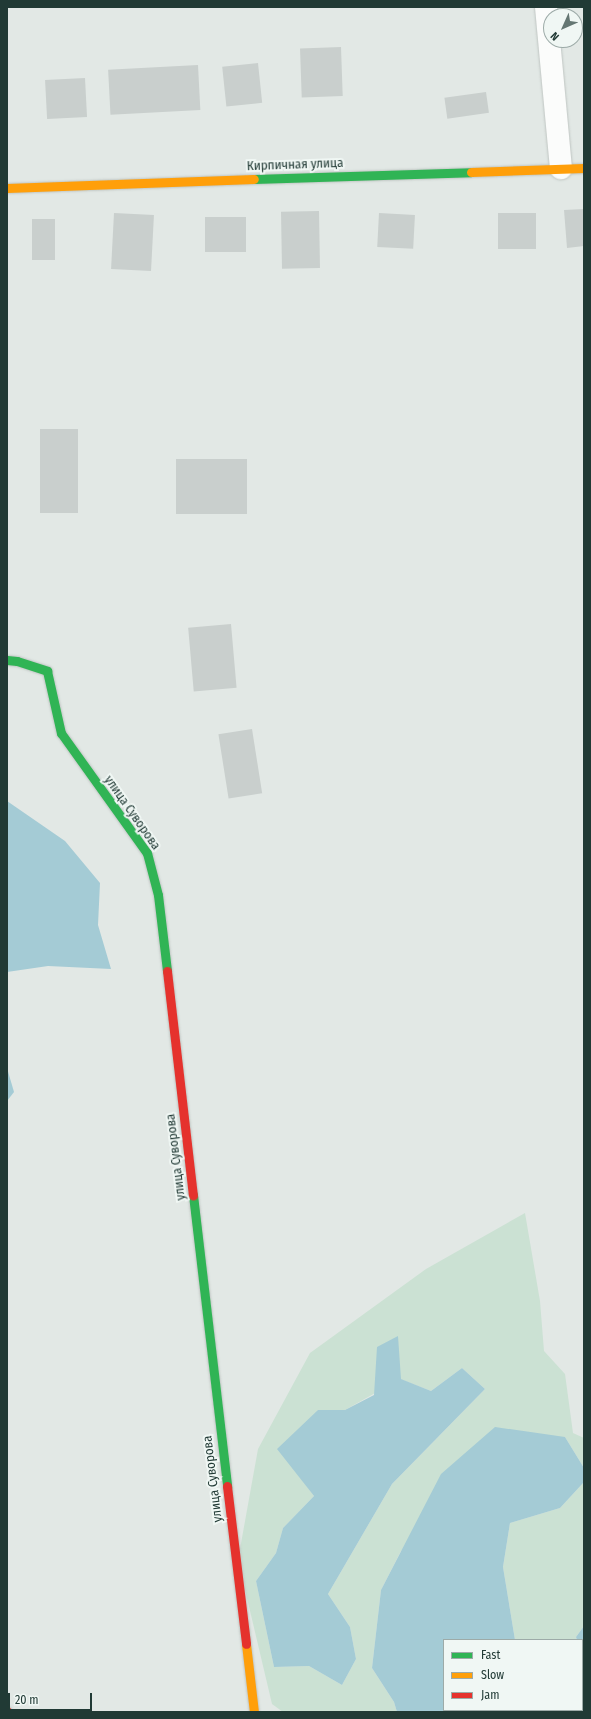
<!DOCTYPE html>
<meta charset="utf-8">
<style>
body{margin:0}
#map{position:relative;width:591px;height:1719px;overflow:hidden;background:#e2e8e5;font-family:"Fira Sans Condensed",sans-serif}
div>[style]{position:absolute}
.green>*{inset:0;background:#cbe1d3}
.water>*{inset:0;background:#a4cbd5}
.building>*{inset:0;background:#c9cfcd;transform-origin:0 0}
.roads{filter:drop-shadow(0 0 1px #bfc5c2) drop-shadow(0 0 1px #bfc5c2)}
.street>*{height:22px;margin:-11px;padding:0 11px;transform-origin:11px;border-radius:11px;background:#fbfcfb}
.fast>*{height:9px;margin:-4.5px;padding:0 4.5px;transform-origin:4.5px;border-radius:4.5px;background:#30b455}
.slow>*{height:9px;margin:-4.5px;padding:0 4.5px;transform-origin:4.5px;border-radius:4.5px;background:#ff9f0a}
.jam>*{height:9px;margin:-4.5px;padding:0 4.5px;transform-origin:4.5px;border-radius:4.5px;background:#e5322d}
span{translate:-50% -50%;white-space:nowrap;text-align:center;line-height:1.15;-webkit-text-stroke:4px #f0f7f4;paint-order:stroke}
.street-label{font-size:13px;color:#213a35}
.frame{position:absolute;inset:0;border:8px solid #213a35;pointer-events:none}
.legend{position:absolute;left:443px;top:1639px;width:140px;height:72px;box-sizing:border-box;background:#f0f7f4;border:1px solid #9daba8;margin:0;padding:5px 7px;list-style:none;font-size:12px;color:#213a35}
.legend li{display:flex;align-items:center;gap:8px;height:20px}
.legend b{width:20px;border:1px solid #9daba8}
.north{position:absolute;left:543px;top:8px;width:40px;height:40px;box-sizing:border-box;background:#f0f7f4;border:1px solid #9daba8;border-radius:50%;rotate:225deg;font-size:11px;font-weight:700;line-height:16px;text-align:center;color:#213a35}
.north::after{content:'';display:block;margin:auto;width:14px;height:18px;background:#657773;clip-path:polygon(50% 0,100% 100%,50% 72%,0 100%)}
.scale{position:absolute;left:8px;top:1693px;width:84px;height:18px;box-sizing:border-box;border:2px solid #213a35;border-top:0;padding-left:5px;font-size:12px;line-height:14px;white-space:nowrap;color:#213a35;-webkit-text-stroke:3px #f0f7f4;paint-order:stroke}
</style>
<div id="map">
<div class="green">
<i style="clip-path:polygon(evenodd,525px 1213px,540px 1301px,544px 1351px,565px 1374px,573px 1433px,584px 1438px,584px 1468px,565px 1437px,401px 1551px,381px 1590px,372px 1668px,394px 1702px,397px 1712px,283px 1712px,272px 1704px,238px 1560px,258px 1449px,310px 1353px,426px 1269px,525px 1213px,462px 1368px,485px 1389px,392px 1484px,328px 1594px,350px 1627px,356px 1659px,342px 1685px,309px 1666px,274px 1667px,256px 1581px,276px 1553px,283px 1528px,314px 1496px,299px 1476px,318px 1410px,345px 1410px,400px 1379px,431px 1391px,462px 1368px)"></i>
<i style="clip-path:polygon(584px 1482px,584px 1626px,576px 1637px,577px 1640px,515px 1640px,503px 1567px,510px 1523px,560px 1508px)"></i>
<i style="clip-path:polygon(582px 1658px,584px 1665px,584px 1712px,455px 1712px,457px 1710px,582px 1710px)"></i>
</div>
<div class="water">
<i style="clip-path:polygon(7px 801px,65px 841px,100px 883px,98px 925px,111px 969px,48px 966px,7px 972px)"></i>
<i style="clip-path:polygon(7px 1068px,14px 1092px,7px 1101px)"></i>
<i style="clip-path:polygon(398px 1336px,401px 1379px,431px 1391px,462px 1368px,485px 1389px,392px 1484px,328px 1594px,350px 1627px,356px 1659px,342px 1685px,309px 1666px,274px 1667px,256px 1581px,276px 1553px,283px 1528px,314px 1496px,277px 1449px,318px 1410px,345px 1410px,374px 1395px,377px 1347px)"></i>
<i style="clip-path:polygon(495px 1427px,565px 1437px,584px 1468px,584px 1482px,560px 1508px,510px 1523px,503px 1567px,515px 1640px,444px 1640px,444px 1710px,457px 1710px,455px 1712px,397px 1712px,394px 1702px,372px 1668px,381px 1590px,441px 1474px)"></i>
<i style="clip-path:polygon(584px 1626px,584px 1665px,582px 1658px,582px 1640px,577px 1640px,576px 1637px)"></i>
</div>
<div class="building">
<i style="left:341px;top:47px;width:49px;height:41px;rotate:88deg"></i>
<i style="left:258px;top:63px;width:40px;height:36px;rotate:84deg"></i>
<i style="left:198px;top:65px;width:45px;height:90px;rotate:87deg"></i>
<i style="left:85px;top:78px;width:39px;height:40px;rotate:87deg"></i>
<i style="left:486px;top:92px;width:21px;height:42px;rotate:82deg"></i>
<i style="clip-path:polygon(584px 209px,584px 246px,567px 248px,564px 210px)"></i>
<i style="left:319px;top:211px;width:57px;height:38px;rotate:89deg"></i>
<i style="left:114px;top:213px;width:40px;height:56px;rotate:3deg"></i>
<i style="left:379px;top:213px;width:36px;height:34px;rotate:3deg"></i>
<i style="left:498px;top:213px;width:38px;height:36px"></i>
<i style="left:205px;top:217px;width:41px;height:35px"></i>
<i style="left:32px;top:219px;width:23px;height:41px"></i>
<i style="left:40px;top:429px;width:38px;height:84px"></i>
<i style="left:176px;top:459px;width:71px;height:55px"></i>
<i style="left:231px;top:624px;width:64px;height:43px;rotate:85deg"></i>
<i style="left:252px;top:729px;width:65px;height:34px;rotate:81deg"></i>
</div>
<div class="roads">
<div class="street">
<i style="left:546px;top:7px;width:162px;rotate:84.7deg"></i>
</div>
<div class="fast">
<i style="left:254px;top:179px;width:217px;rotate:-1.8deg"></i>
<i style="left:7px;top:660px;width:10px;rotate:6deg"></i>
<i style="left:17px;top:661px;width:32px;rotate:18deg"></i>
<i style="left:47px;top:671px;width:64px;rotate:77.3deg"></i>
<i style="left:61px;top:733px;width:148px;rotate:54.4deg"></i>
<i style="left:147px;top:853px;width:43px;rotate:75.3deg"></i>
<i style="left:158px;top:895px;width:77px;rotate:83.2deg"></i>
<i style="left:193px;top:1195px;width:293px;rotate:83.3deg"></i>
</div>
<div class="slow">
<i style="left:471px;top:172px;width:113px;rotate:-2deg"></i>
<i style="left:7px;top:188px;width:247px;rotate:-2.1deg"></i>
<i style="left:246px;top:1644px;width:68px;rotate:83.3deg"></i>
</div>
<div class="jam">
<i style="left:167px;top:971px;width:226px;rotate:83.4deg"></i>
<i style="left:227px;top:1486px;width:159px;rotate:83.1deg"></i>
<i style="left:7px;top:1711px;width:1px;rotate:45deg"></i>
</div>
</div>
<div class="street-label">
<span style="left:295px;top:165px;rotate:-2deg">Кирпичная улица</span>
<span style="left:132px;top:813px;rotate:55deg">улица Суворова</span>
<span style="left:176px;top:1157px;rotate:-97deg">улица Суворова</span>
<span style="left:213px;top:1479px;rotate:-97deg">улица Суворова</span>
</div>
<div class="frame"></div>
<ul class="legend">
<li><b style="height:5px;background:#30b455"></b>Fast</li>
<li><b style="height:5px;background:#ff9f0a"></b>Slow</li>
<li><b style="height:5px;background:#e5322d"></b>Jam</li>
</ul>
<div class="north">N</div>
<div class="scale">20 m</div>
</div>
